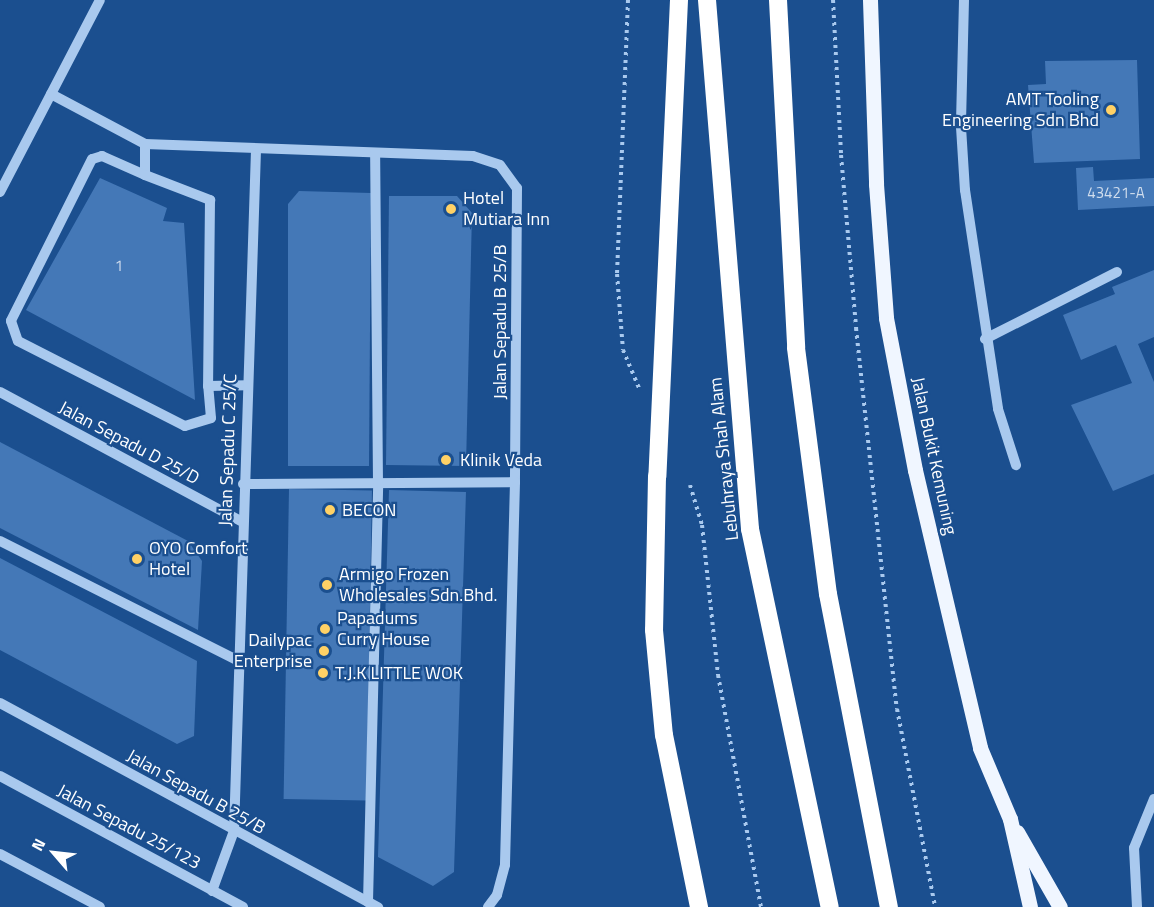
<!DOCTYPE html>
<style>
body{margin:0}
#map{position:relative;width:1154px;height:907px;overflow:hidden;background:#1b4f8f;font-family:"Titillium Web",sans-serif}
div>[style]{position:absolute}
.building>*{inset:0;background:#4478b7;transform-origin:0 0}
.path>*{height:4px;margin-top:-2px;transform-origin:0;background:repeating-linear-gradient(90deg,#a9c9ee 0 3px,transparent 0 7.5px)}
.minor>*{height:10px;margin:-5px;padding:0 5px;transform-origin:5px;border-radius:5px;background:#a9c9ee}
.major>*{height:15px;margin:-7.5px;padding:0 7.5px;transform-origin:7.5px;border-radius:7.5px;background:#f0f6ff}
.highway>*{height:18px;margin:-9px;padding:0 9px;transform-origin:9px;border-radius:9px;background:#fff}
.dots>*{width:16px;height:16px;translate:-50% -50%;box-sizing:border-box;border:3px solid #1b4f8f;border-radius:50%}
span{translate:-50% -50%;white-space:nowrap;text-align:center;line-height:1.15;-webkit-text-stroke:4.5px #1b4f8f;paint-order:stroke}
.number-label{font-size:15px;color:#d0dded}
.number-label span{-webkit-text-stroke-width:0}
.poi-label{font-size:18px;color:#fff}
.right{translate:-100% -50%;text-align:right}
.left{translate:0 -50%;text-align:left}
.street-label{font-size:18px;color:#fff}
.north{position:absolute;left:24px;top:823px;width:60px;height:60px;-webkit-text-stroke:4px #1b4f8f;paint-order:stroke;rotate:298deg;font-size:16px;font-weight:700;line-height:24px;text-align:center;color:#fff}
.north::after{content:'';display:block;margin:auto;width:21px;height:27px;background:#fff;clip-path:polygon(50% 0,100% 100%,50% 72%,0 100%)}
</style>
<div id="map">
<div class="building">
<i style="clip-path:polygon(1137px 60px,1140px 159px,1034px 163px,1028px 85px,1046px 84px,1045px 61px)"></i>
<i style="clip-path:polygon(1093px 167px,1094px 181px,1154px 178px,1154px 206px,1078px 210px,1076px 168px)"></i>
<i style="clip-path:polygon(100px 178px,167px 208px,163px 221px,184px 223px,195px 400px,26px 310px)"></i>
<i style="clip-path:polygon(299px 191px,371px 193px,369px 466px,288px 466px,288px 204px)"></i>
<i style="clip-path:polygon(389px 196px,457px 196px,472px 213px,466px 466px,386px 465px)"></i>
<i style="clip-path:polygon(1154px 270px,1154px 337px,1138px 344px,1154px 382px,1154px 474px,1113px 491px,1071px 405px,1132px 383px,1116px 345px,1081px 360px,1063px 315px,1115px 294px,1112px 287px)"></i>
<i style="clip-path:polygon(0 442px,188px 541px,202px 561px,198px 630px,0 528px)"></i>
<i style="left:289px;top:489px;width:83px;height:310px;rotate:1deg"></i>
<i style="clip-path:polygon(389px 490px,466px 492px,454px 872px,433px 886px,378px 857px)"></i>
<i style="clip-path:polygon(0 558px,197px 661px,194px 736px,177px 744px,0 650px)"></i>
</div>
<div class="path">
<i style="left:628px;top:0;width:274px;rotate:92.3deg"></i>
<i style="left:617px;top:274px;width:76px;rotate:85.5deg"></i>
<i style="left:623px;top:350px;width:41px;rotate:67.2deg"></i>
<i style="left:833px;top:0;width:155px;rotate:87deg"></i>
<i style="left:841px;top:155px;width:174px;rotate:85deg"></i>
<i style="left:856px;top:328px;width:383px;rotate:83.9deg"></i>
<i style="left:897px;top:709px;width:202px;rotate:79.1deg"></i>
<i style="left:690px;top:485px;width:42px;rotate:73.3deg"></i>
<i style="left:702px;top:525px;width:151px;rotate:83.9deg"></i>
<i style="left:718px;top:675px;width:236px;rotate:79.5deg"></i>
</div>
<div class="minor">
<i style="left:964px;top:0;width:127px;rotate:91.4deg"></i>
<i style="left:961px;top:127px;width:63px;rotate:86.4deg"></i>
<i style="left:965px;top:190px;width:221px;rotate:81.4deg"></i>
<i style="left:998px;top:409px;width:59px;rotate:72.2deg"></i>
<i style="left:51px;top:94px;width:106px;rotate:28deg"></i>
<i style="left:145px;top:144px;width:328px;rotate:2.1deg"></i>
<i style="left:473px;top:156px;width:28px;rotate:18deg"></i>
<i style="left:500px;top:165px;width:29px;rotate:54deg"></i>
<i style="left:517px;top:188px;width:294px;rotate:90.4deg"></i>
<i style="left:515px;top:482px;width:383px;rotate:91.5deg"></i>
<i style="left:505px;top:865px;width:31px;rotate:105deg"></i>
<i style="left:497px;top:895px;width:15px;rotate:127deg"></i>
<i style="left:145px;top:144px;width:31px;rotate:90deg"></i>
<i style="left:145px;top:175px;width:47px;rotate:-156.2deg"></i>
<i style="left:102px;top:156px;width:10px;rotate:163deg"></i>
<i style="left:92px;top:159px;width:181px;rotate:116.6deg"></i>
<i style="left:11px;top:321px;width:21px;rotate:71deg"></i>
<i style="left:18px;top:341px;width:187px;rotate:27deg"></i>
<i style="left:185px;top:426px;width:27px;rotate:-17deg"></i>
<i style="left:211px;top:418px;width:32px;rotate:-95deg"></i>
<i style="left:208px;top:386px;width:39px;rotate:-1deg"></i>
<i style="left:145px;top:175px;width:70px;rotate:21deg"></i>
<i style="left:210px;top:200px;width:186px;rotate:90.6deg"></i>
<i style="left:0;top:192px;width:216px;rotate:-62.5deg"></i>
<i style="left:985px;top:339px;width:148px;rotate:-26.9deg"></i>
<i style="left:0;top:392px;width:275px;rotate:28.2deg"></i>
<i style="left:243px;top:484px;width:272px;rotate:-0.4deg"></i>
<i style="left:0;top:541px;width:270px;rotate:26.7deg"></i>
<i style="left:0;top:703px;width:430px;rotate:28.4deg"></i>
<i style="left:0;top:776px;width:276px;rotate:28.3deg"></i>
<i style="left:0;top:854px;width:113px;rotate:27.9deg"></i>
<i style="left:212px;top:891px;width:64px;rotate:-69.9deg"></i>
<i style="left:234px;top:831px;width:681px;rotate:-88.15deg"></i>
<i style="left:368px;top:902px;width:419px;rotate:-88.6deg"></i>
<i style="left:378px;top:483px;width:330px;rotate:-90.5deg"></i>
<i style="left:1137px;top:907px;width:59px;rotate:-92.9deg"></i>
<i style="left:1134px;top:848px;width:53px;rotate:-67.8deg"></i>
</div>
<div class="major">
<i style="left:870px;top:0;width:184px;rotate:88.1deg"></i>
<i style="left:876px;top:184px;width:134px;rotate:85.7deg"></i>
<i style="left:886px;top:318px;width:155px;rotate:79.2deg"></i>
<i style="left:915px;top:470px;width:285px;rotate:76.8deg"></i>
<i style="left:980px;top:748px;width:77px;rotate:67.1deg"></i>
<i style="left:1010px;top:819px;width:90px;rotate:77.2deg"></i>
<i style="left:1017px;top:832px;width:86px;rotate:60.2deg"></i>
</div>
<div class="highway">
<i style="left:679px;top:0;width:477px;rotate:92.6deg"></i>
<i style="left:657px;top:476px;width:154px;rotate:91.1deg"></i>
<i style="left:654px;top:630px;width:105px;rotate:84.6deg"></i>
<i style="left:664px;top:735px;width:176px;rotate:78.5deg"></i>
<i style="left:707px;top:0;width:531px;rotate:85.35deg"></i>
<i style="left:750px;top:529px;width:386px;rotate:78.1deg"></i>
<i style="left:778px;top:0;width:348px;rotate:87deg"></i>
<i style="left:796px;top:348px;width:248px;rotate:82.6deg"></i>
<i style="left:828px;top:594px;width:319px;rotate:79deg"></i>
</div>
<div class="dots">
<i style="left:1111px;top:110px;background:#ffd166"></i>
<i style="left:451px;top:209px;background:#ffd166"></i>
<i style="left:446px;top:460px;background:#ffd166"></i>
<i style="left:330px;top:510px;background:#ffd166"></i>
<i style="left:137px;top:559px;background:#ffd166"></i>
<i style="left:327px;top:585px;background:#ffd166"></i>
<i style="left:325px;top:629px;background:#ffd166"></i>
<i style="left:324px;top:651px;background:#ffd166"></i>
<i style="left:323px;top:673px;background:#ffd166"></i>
</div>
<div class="number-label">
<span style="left:1116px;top:193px">43421-A</span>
<span style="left:119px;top:266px">1</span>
</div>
<div class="poi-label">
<span class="right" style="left:1099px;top:110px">AMT Tooling<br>Engineering Sdn Bhd</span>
<span class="left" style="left:463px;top:209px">Hotel<br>Mutiara Inn</span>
<span class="left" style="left:460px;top:460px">Klinik Veda</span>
<span class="left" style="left:342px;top:510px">BECON</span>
<span class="left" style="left:149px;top:559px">OYO Comfort<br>Hotel</span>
<span class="left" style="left:339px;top:585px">Armigo Frozen<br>Wholesales Sdn.Bhd.</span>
<span class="left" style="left:337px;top:629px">Papadums<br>Curry House</span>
<span class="right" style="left:312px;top:651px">Dailypac<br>Enterprise</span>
<span class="left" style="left:335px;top:673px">T.J.K LITTLE WOK</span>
</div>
<div class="street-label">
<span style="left:500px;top:322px;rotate:-90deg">Jalan Sepadu B 25/B</span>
<span style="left:129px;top:443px;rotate:28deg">Jalan Sepadu D 25/D</span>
<span style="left:228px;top:450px;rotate:-88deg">Jalan Sepadu C 25/C</span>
<span style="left:934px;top:456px;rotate:78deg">Jalan Bukit Kemuning</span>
<span style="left:724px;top:459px;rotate:-96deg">Lebuhraya Shah Alam</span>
<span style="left:196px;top:792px;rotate:29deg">Jalan Sepadu B 25/B</span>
<span style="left:129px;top:827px;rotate:28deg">Jalan Sepadu 25/123</span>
</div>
<div class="north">N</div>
</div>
